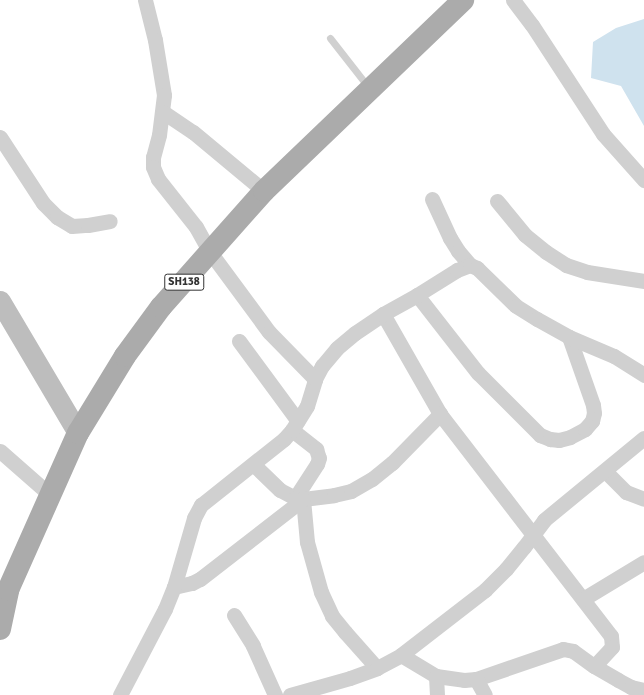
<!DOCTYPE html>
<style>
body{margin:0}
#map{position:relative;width:644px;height:695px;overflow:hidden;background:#fff;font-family:Signika,sans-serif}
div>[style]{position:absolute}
.water>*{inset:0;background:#cfe2ee}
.service>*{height:7px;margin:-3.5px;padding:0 3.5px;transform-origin:3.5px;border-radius:3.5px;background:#d0d0d0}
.minor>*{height:15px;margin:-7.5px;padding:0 7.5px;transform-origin:7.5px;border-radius:7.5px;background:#d0d0d0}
.secondary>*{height:21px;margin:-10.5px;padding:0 10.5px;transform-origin:10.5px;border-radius:10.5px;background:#bdbdbd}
.primary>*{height:22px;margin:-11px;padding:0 11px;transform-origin:11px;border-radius:11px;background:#ababab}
span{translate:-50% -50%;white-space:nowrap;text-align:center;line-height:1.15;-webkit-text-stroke:4px #fff;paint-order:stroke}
.shield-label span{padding:1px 3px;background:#fff;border:1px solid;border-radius:3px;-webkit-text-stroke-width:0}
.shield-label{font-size:11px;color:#333;font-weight:700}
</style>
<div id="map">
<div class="water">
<i style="clip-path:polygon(644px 19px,644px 126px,621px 86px,591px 78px,593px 42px,616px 28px)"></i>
</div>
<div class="service">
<i style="left:330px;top:38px;width:63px;rotate:52deg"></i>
</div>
<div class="minor">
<i style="left:145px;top:0;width:41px;rotate:76deg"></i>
<i style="left:155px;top:40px;width:56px;rotate:80.7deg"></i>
<i style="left:164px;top:95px;width:40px;rotate:97.1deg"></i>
<i style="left:159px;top:135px;width:23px;rotate:105deg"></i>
<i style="left:153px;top:157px;width:10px;rotate:90deg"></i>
<i style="left:153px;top:167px;width:13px;rotate:67deg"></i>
<i style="left:158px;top:179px;width:61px;rotate:51.6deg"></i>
<i style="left:196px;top:227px;width:29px;rotate:61deg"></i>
<i style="left:210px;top:252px;width:99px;rotate:53.6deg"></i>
<i style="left:269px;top:332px;width:66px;rotate:45.6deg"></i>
<i style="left:513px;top:0;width:31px;rotate:53deg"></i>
<i style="left:532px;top:25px;width:130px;rotate:56.9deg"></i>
<i style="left:603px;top:134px;width:62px;rotate:48.3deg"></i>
<i style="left:163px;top:112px;width:36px;rotate:34deg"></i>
<i style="left:193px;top:132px;width:92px;rotate:39.7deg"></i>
<i style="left:0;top:137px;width:79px;rotate:56.9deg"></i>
<i style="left:43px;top:203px;width:20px;rotate:45deg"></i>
<i style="left:57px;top:217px;width:17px;rotate:31deg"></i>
<i style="left:72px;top:226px;width:16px;rotate:-4deg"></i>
<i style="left:88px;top:225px;width:22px;rotate:-10deg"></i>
<i style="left:432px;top:199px;width:43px;rotate:65.2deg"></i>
<i style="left:450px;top:238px;width:15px;rotate:58deg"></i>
<i style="left:458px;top:251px;width:18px;rotate:49deg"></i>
<i style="left:497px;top:201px;width:44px;rotate:50.5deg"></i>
<i style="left:525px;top:235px;width:27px;rotate:39deg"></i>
<i style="left:546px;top:252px;width:24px;rotate:33deg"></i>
<i style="left:566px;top:265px;width:22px;rotate:18deg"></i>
<i style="left:587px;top:272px;width:58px;rotate:9deg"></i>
<i style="left:417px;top:295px;width:99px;rotate:52deg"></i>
<i style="left:478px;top:373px;width:88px;rotate:45deg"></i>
<i style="left:540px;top:435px;width:11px;rotate:22deg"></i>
<i style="left:550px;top:439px;width:9px;rotate:6deg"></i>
<i style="left:559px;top:440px;width:11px;rotate:-15deg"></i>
<i style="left:570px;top:437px;width:17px;rotate:-28deg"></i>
<i style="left:585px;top:429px;width:11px;rotate:-49deg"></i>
<i style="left:592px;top:421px;width:8px;rotate:-76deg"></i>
<i style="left:594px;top:413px;width:8px;rotate:-97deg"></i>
<i style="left:593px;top:405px;width:72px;rotate:-109.4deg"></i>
<i style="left:383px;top:314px;width:115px;rotate:60.3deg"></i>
<i style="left:440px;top:414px;width:280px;rotate:52.4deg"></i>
<i style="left:611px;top:636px;width:11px;rotate:85deg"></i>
<i style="left:612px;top:647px;width:26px;rotate:133deg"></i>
<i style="left:239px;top:341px;width:99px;rotate:53.6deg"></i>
<i style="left:292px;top:430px;width:31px;rotate:38deg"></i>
<i style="left:316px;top:449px;width:9px;rotate:72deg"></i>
<i style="left:319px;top:458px;width:6px;rotate:108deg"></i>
<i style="left:317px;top:464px;width:40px;rotate:122.9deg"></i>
<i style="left:0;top:451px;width:67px;rotate:41.3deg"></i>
<i style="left:254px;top:465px;width:36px;rotate:44deg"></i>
<i style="left:280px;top:490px;width:17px;rotate:28deg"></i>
<i style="left:295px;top:498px;width:8px;rotate:7deg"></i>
<i style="left:303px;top:499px;width:31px;rotate:-7deg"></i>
<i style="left:334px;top:495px;width:17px;rotate:-13deg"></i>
<i style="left:351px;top:491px;width:24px;rotate:-30deg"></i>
<i style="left:372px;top:479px;width:26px;rotate:-39deg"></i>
<i style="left:392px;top:463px;width:69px;rotate:-45.6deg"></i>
<i style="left:605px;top:471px;width:30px;rotate:45deg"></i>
<i style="left:626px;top:492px;width:19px;rotate:21deg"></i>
<i style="left:303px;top:499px;width:43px;rotate:84.7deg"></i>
<i style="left:307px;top:542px;width:52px;rotate:74.4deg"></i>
<i style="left:321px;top:592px;width:26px;rotate:65deg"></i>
<i style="left:332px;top:616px;width:21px;rotate:51deg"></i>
<i style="left:345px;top:632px;width:48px;rotate:48.4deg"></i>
<i style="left:174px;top:587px;width:18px;rotate:-13deg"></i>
<i style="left:192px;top:583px;width:9px;rotate:-27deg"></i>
<i style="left:200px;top:579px;width:130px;rotate:-37.8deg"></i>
<i style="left:583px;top:599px;width:71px;rotate:-31.2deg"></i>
<i style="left:234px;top:615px;width:36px;rotate:58deg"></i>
<i style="left:253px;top:646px;width:54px;rotate:65.8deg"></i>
<i style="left:401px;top:655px;width:41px;rotate:31deg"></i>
<i style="left:436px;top:676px;width:28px;rotate:8deg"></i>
<i style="left:464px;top:680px;width:12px;rotate:-5deg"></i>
<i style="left:476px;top:679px;width:92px;rotate:-19deg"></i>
<i style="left:563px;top:649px;width:10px;rotate:11deg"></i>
<i style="left:573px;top:651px;width:26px;rotate:36deg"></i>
<i style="left:594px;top:666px;width:28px;rotate:30deg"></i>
<i style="left:618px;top:680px;width:15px;rotate:28deg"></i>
<i style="left:631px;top:687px;width:13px;rotate:13deg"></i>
<i style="left:436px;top:676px;width:19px;rotate:87deg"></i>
<i style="left:476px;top:679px;width:18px;rotate:61deg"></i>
<i style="left:120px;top:695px;width:97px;rotate:-62.4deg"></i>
<i style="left:165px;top:609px;width:24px;rotate:-68deg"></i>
<i style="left:174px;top:587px;width:72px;rotate:-73.8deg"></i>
<i style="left:194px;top:518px;width:15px;rotate:-62deg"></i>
<i style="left:201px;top:505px;width:106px;rotate:-38.5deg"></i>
<i style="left:284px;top:439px;width:12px;rotate:-48deg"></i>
<i style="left:292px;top:430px;width:28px;rotate:-58deg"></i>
<i style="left:307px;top:406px;width:28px;rotate:-73deg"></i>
<i style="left:315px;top:379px;width:15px;rotate:-62deg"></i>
<i style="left:322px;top:366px;width:23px;rotate:-50deg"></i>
<i style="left:337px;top:348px;width:23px;rotate:-40deg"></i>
<i style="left:355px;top:333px;width:34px;rotate:-34deg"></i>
<i style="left:383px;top:314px;width:39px;rotate:-29deg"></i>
<i style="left:417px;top:295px;width:47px;rotate:-32deg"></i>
<i style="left:457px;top:270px;width:14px;rotate:-21deg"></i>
<i style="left:470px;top:265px;width:8px;rotate:23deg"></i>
<i style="left:477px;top:268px;width:54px;rotate:44.3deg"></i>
<i style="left:516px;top:306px;width:25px;rotate:32deg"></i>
<i style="left:537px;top:319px;width:37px;rotate:29deg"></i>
<i style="left:569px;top:337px;width:49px;rotate:22.9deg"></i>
<i style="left:614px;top:356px;width:36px;rotate:32deg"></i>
<i style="left:290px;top:695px;width:62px;rotate:-15.8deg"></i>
<i style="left:350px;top:678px;width:29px;rotate:-20deg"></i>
<i style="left:377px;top:668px;width:27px;rotate:-28deg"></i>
<i style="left:401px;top:655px;width:106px;rotate:-37.7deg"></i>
<i style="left:485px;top:590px;width:30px;rotate:-45deg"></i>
<i style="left:506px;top:569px;width:28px;rotate:-51deg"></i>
<i style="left:524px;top:547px;width:34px;rotate:-53deg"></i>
<i style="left:544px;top:520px;width:129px;rotate:-39.4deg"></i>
</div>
<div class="secondary">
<i style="left:0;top:301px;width:153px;rotate:59.4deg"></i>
</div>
<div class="primary">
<i style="left:0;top:629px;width:40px;rotate:-78deg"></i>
<i style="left:8px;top:590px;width:172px;rotate:-66deg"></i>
<i style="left:78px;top:433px;width:90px;rotate:-58.6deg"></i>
<i style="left:125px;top:356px;width:61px;rotate:-53.7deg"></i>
<i style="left:161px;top:307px;width:155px;rotate:-48.4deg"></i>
<i style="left:264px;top:191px;width:276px;rotate:-43.8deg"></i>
</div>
<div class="shield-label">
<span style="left:184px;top:282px">SH138</span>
</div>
</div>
